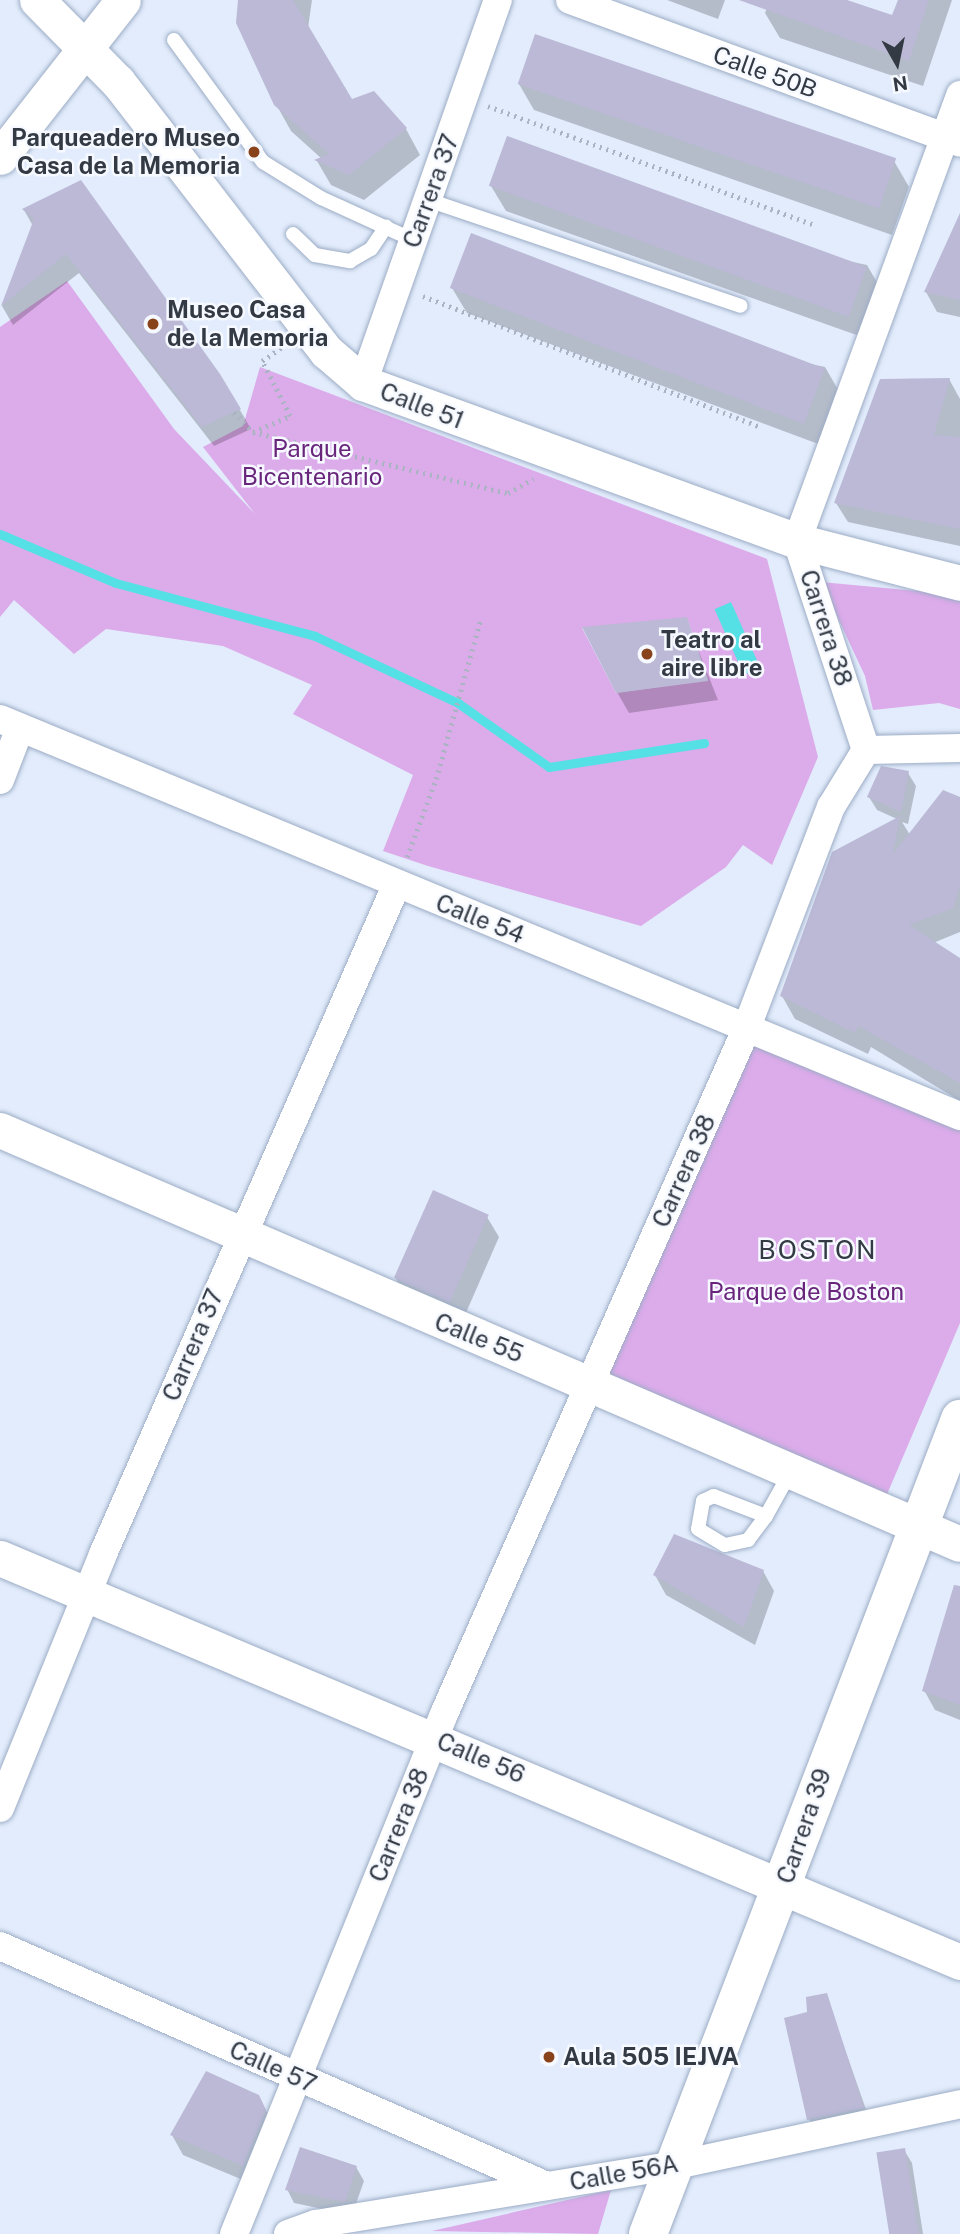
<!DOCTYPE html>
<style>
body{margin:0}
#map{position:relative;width:960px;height:2234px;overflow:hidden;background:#e2ecfc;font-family:"Public Sans",sans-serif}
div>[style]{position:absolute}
.green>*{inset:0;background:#dcabea}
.water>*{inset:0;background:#55e0e6;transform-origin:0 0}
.shadow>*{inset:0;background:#0003}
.stream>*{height:9px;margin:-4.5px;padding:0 4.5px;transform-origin:4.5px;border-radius:4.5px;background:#55e0e6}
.building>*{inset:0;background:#bbb9d6;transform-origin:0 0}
.path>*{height:4.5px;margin-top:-2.25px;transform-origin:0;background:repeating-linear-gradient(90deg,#a9b3c1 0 2px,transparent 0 7px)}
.roads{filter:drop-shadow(0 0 2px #9cacc5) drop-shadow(0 0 2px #9cacc5)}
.service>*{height:14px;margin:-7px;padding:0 7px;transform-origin:7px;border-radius:7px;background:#fff}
.minor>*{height:28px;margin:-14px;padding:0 14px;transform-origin:14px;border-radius:14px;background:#fff}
.tertiary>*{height:35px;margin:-17.5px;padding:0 17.5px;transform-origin:17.5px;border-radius:17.5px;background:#fff}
.secondary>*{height:38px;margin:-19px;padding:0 19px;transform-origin:19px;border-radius:19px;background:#fff}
.dots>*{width:19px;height:19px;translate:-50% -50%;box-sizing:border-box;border:4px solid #f6f9ff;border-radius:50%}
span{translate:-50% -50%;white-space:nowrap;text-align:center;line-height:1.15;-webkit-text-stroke:5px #f6f9ff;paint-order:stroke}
.street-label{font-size:24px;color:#333a44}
.poi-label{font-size:24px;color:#333a44;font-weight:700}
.right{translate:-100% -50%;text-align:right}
.left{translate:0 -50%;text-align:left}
.park-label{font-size:24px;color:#68257b}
.neighbourhood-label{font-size:26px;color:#333a44;letter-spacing:2px}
.north{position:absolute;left:862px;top:28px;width:70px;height:70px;-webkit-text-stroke:5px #f6f9ff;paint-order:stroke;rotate:171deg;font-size:19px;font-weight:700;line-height:28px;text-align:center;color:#333a44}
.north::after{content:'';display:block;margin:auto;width:24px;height:32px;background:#333a44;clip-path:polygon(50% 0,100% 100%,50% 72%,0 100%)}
</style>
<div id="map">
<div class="green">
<i style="clip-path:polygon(evenodd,67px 281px,174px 429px,255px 514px,203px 447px,243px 426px,260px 367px,767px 559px,818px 757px,772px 865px,743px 845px,726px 867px,641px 926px,428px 866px,383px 851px,413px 775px,293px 714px,312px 685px,223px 646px,106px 629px,74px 654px,14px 600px,0 617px,0 327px,67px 281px,687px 618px,708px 680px,616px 693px,582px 628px,687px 618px)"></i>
<i style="clip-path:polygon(821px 582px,960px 595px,960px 709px,939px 703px,873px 710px,865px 676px)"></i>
<i style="clip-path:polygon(749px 1035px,960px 1124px,960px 1323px,885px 1499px,602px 1379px)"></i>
<i style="clip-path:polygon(611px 2190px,598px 2234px,432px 2231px)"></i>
</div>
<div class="water">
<i style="left:731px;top:602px;width:72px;height:18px;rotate:66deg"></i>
</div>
<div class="shadow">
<i style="clip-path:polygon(240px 0,312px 0,308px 28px,351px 101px,406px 129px,420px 155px,364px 200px,331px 185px,317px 161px,322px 159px,291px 131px,276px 104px)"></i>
<i style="clip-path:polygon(667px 0,725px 0,718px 19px)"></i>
<i style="clip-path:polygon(770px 0,842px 0,893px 17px,899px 0,952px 0,923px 86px,780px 38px,765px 13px)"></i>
<i style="clip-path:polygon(519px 84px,894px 161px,909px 187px,892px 235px,534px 110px)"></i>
<i style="clip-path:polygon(81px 182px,240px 410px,251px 429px,214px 446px,79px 273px,13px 325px,2px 306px,33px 226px,24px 210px)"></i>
<i style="clip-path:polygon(491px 186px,867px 265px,882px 291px,865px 338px,506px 211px)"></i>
<i style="clip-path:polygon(960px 217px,960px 317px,937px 312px,926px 292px)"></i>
<i style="clip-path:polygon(452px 288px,825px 367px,840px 393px,821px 445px,467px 313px)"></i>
<i style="clip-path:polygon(949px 379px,960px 399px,960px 546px,848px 522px,836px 503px)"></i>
<i style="clip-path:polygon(686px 619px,718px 700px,629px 713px,617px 692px)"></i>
<i style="clip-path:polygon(908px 773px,916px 786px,908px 824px,902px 822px,910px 835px,960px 799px,960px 932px,933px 943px,960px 960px,960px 1101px,871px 1047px,868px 1054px,795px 1019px,782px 996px,897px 819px,877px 810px,869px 797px)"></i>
<i style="clip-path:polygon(487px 1217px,499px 1237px,462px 1322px,406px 1297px,395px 1277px)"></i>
<i style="clip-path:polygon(763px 1571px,774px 1591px,755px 1645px,666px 1595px,655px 1575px)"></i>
<i style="clip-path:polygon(960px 1591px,960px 1720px,935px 1710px,924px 1690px)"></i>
<i style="clip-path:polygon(826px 1995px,870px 2121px,816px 2133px,809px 2119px,809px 2014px)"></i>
<i style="clip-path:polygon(258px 2097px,270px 2117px,255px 2185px,183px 2155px,172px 2135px)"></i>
<i style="clip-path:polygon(904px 2150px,912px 2163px,923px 2234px,892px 2234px)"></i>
<i style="clip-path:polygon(356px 2167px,364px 2181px,352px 2215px,294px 2203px,287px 2189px)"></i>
</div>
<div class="stream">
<i style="left:0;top:534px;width:126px;rotate:22.9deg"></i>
<i style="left:116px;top:583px;width:206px;rotate:14.9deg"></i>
<i style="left:315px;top:636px;width:158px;rotate:25.1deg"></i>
<i style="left:458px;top:703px;width:111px;rotate:35.1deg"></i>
<i style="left:549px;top:767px;width:157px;rotate:-8.8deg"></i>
</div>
<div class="building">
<i style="clip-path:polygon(238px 0,293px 0,352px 99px,374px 91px,407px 128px,349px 175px,314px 160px,329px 154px,274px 105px,236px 23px)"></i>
<i style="clip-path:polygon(739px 0,847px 0,892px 15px,898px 0,929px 0,909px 61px)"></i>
<i style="left:535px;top:34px;width:382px;height:53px;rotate:19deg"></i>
<i style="left:507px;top:136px;width:383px;height:53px;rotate:20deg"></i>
<i style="clip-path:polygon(81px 180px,220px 374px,241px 409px,202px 427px,66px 254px,1px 306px,34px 219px,22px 209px)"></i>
<i style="clip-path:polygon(960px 213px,960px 300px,924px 292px)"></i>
<i style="left:471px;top:233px;width:379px;height:59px;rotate:21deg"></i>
<i style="clip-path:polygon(950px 378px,934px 435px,960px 437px,960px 529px,834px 503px,880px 379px)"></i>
<i style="clip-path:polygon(687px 617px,708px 681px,616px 693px,582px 627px)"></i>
<i style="clip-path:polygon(881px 766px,909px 771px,901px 812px,867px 797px)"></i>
<i style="clip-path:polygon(943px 790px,960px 797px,960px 886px,953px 908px,909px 925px,960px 958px,960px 1083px,858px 1026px,855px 1033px,780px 996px,832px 852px,900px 816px,893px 854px)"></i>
<i style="left:433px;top:1190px;width:61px;height:96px;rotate:24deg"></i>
<i style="clip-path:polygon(674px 1534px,764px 1570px,744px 1627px,653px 1575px)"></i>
<i style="clip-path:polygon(954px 1585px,960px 1586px,960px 1705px,922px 1691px)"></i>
<i style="clip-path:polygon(827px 1993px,864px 2108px,807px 2120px,784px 2018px,807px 2012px,806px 1997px)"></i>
<i style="clip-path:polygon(206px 2071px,259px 2095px,266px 2110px,243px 2166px,170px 2135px)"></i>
<i style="clip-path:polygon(300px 2147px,357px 2166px,345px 2202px,285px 2190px)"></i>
<i style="left:905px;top:2148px;width:87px;height:29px;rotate:81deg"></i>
</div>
<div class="path">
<i style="left:488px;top:106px;width:346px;rotate:20deg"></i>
<i style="left:423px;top:296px;width:360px;rotate:21.2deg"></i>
<i style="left:234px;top:412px;width:28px;rotate:46deg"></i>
<i style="left:253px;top:432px;width:262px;rotate:13.5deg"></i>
<i style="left:508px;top:493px;width:29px;rotate:-29deg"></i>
<i style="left:253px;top:432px;width:40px;rotate:-23.4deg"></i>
<i style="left:290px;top:416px;width:62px;rotate:-117deg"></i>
<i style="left:262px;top:361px;width:24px;rotate:-35deg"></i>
<i style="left:407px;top:857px;width:83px;rotate:-69.6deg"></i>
<i style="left:436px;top:779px;width:164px;rotate:-74.4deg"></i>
</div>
<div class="roads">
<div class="service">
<i style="left:174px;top:40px;width:151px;rotate:53.9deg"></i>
<i style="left:263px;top:162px;width:68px;rotate:31.8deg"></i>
<i style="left:321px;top:198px;width:101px;rotate:24.5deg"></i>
<i style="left:428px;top:200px;width:330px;rotate:18.7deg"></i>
<i style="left:293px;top:234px;width:30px;rotate:44deg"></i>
<i style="left:315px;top:255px;width:36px;rotate:10deg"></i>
<i style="left:350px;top:261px;width:24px;rotate:-30deg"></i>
<i style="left:371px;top:249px;width:27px;rotate:-56deg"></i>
<i style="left:766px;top:1516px;width:56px;rotate:-159deg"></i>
<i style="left:714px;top:1496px;width:12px;rotate:156deg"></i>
<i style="left:703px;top:1501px;width:28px;rotate:100deg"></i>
<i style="left:698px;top:1529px;width:31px;rotate:31deg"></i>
<i style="left:725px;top:1545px;width:24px;rotate:-12deg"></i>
<i style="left:748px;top:1540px;width:30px;rotate:-53deg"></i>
<i style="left:766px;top:1516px;width:51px;rotate:-60.9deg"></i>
</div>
<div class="minor">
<i style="left:570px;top:0;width:415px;rotate:20.1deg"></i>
<i style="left:363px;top:383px;width:406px;rotate:-70.6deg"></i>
<i style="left:0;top:719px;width:1039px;rotate:22.47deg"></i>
<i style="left:866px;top:750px;width:94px;rotate:-1.2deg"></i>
<i style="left:0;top:780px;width:56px;rotate:-69deg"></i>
<i style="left:0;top:1808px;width:274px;rotate:-67.9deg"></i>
<i style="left:103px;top:1554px;width:729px;rotate:-66.32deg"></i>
<i style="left:0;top:1946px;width:597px;rotate:23.69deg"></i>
<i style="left:234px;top:2234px;width:561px;rotate:-68.01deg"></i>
<i style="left:444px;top:1714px;width:745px;rotate:-66.19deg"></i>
<i style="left:745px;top:1032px;width:241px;rotate:-69.1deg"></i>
<i style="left:831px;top:807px;width:67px;rotate:-58.4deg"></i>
<i style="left:866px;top:750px;width:220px;rotate:-108.3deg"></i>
<i style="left:797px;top:541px;width:475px;rotate:-69.9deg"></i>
<i style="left:288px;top:2234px;width:30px;rotate:-20deg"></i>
<i style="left:316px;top:2224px;width:361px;rotate:-9.3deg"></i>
<i style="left:672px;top:2166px;width:295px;rotate:-12.1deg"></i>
</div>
<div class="tertiary">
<i style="left:37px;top:0;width:115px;rotate:45.4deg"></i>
<i style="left:118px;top:82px;width:341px;rotate:52.3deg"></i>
<i style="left:327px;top:352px;width:48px;rotate:40.7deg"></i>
<i style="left:363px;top:383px;width:462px;rotate:20deg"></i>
<i style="left:797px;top:541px;width:168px;rotate:14.4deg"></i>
<i style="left:0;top:157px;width:199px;rotate:-51.9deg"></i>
<i style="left:0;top:1130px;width:1045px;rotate:23.33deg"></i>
<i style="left:0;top:1558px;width:1042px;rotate:22.82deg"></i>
</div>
<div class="secondary">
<i style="left:648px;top:2234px;width:873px;rotate:-69.05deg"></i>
</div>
</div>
<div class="dots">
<i style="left:254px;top:152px;background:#88431b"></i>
<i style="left:153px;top:324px;background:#88431b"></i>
<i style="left:647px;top:654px;background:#88431b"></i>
<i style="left:549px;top:2057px;background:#88431b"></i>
</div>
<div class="street-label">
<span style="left:765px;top:72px;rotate:20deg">Calle 50B</span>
<span style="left:431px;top:191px;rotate:-70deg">Carrera 37</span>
<span style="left:422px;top:406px;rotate:21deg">Calle 51</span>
<span style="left:826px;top:628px;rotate:72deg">Carrera 38</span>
<span style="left:480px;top:919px;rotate:22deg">Calle 54</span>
<span style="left:684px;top:1171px;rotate:-66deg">Carrera 38</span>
<span style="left:479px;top:1338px;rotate:22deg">Calle 55</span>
<span style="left:193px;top:1345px;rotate:-67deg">Carrera 37</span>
<span style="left:481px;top:1758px;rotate:23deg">Calle 56</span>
<span style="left:399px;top:1825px;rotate:-68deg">Carrera 38</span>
<span style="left:804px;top:1826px;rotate:-71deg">Carrera 39</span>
<span style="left:273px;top:2067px;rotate:24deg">Calle 57</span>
<span style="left:624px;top:2173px;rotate:-10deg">Calle 56A</span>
</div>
<div class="poi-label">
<span class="right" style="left:240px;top:152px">Parqueadero Museo<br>Casa de la Memoria</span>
<span class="left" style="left:167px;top:324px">Museo Casa<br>de la Memoria</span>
<span class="left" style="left:661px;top:654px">Teatro al<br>aire libre</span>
<span class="left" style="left:563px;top:2057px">Aula 505 IEJVA</span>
</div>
<div class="park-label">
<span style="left:312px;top:463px">Parque<br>Bicentenario</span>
<span style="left:806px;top:1292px">Parque de Boston</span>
</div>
<div class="neighbourhood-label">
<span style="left:818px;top:1250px">BOSTON</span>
</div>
<div class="north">N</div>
</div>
